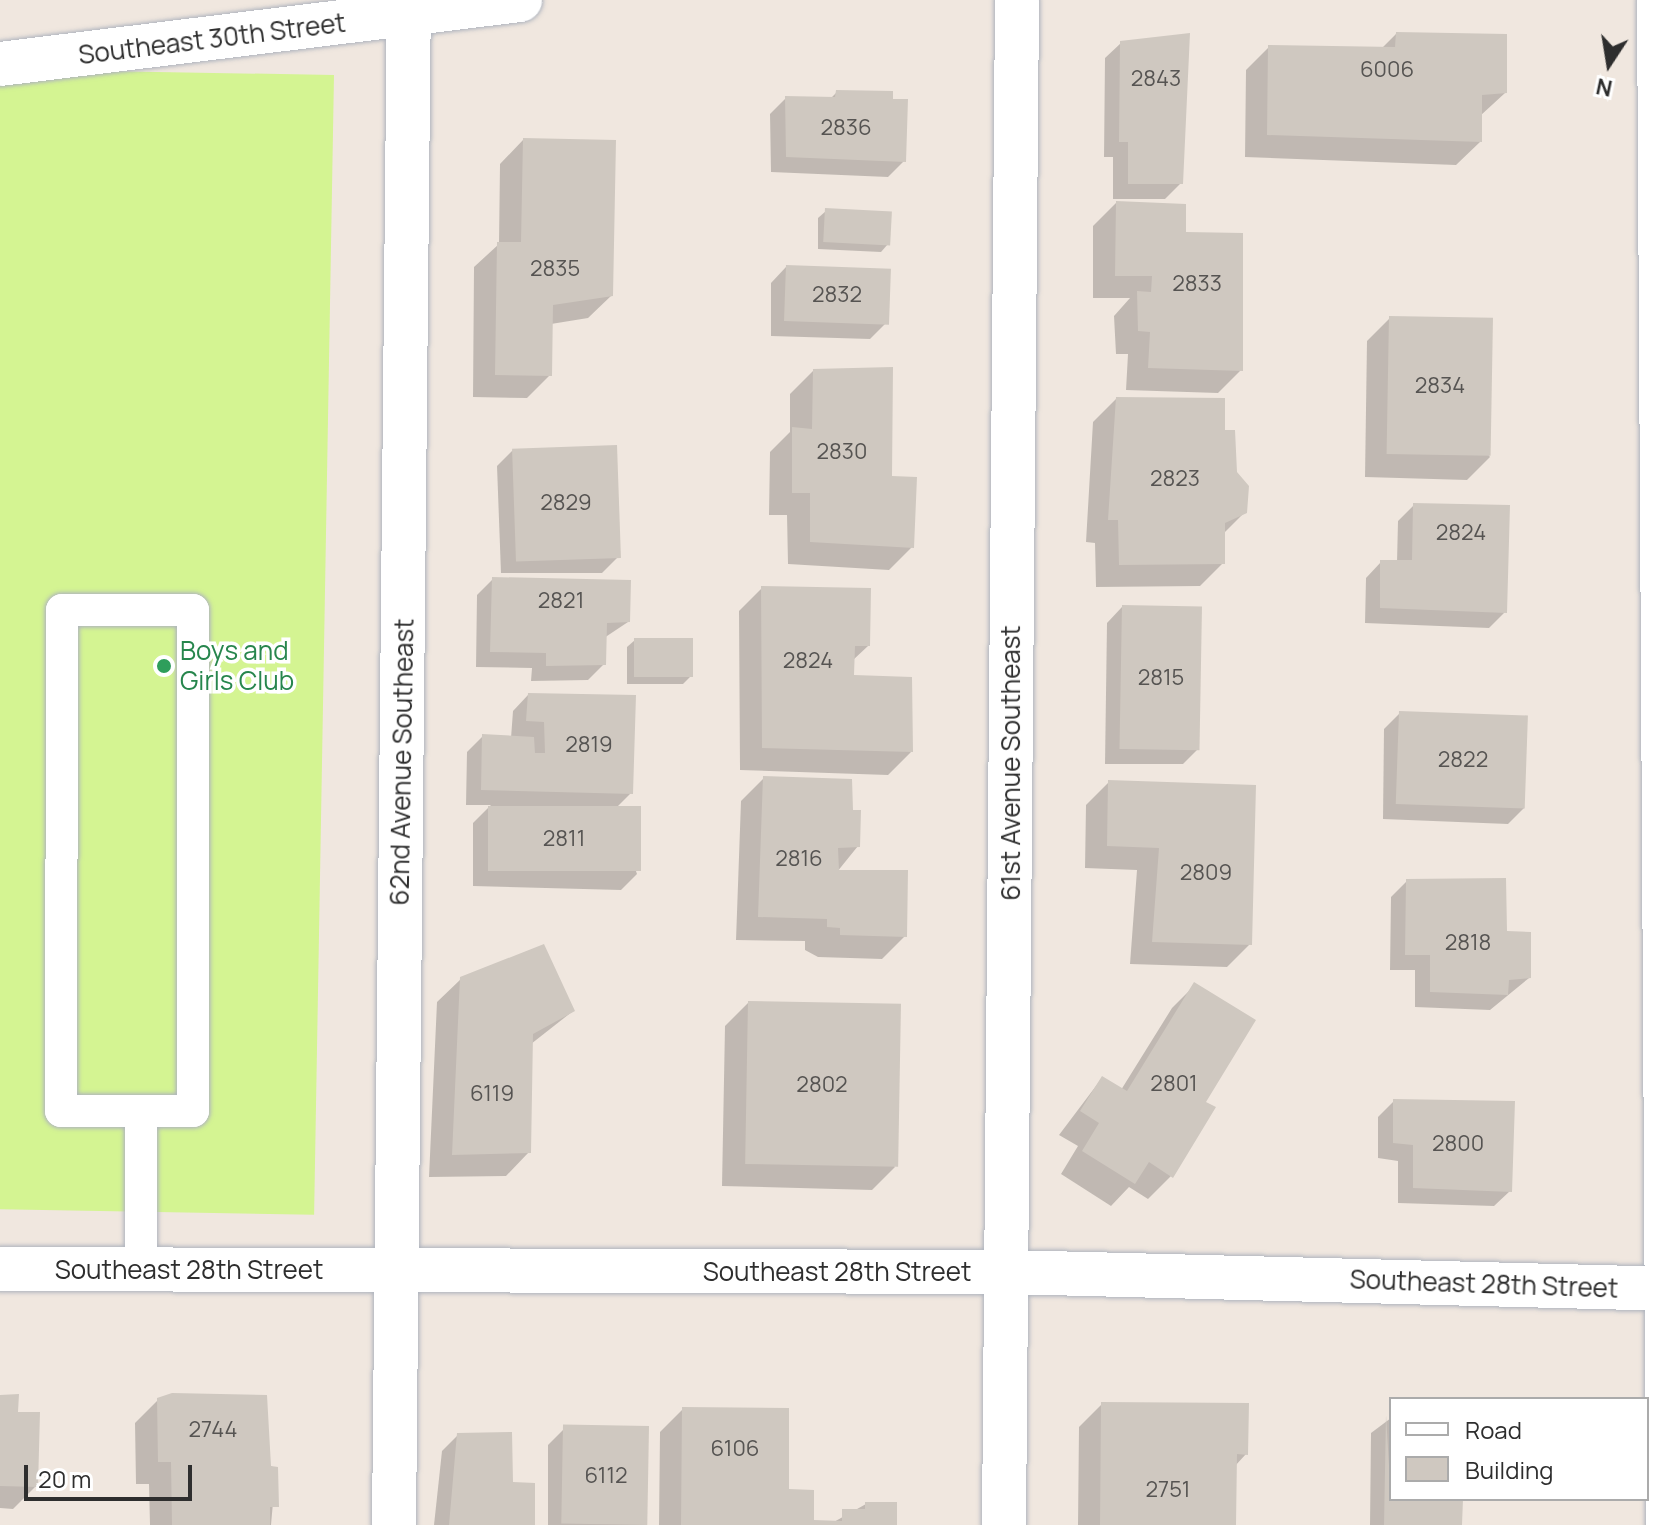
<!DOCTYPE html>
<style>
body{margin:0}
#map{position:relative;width:1673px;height:1525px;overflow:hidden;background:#f0e7df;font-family:Manrope,sans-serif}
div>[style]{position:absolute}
.pitch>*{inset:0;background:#d4f492;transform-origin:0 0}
.shadow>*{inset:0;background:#0003}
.building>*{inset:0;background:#cfc8c0;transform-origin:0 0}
.roads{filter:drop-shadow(0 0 2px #afb4be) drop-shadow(0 0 2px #afb4be)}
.service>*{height:32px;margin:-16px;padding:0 16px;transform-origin:16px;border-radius:16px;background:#fff}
.minor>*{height:44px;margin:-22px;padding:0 22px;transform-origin:22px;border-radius:22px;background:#fff}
.dots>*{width:22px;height:22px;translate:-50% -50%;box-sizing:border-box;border:4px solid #fff;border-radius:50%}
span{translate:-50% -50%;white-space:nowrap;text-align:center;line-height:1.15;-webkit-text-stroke:7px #fff;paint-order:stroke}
.number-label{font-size:22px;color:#565452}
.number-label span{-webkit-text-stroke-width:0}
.street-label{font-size:26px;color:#2e2e2e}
.leisure-label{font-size:26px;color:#27864d}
.left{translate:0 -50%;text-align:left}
.legend{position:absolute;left:1389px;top:1397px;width:260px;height:104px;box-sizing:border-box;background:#fff;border:2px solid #ababab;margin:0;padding:10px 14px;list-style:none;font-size:24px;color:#2e2e2e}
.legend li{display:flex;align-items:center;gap:16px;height:40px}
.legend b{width:40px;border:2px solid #ababab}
.north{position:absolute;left:1569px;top:24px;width:80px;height:80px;-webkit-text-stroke:6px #fff;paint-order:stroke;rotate:192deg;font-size:22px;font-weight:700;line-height:32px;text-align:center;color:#2e2e2e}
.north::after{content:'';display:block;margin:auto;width:28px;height:36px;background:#2e2e2e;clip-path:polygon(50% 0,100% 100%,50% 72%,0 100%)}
.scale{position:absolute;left:24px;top:1465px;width:168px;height:36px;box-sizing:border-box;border:4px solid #2e2e2e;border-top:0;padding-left:10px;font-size:24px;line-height:28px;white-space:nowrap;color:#2e2e2e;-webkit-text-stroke:6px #fff;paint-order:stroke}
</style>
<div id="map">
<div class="pitch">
<i style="left:334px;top:75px;width:1140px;height:337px;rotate:91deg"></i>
</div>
<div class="shadow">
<i style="clip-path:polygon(1396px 34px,1505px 93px,1480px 116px,1480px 142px,1456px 165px,1245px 157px,1246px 70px,1269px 47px,1381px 49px)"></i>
<i style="clip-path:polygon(1121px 43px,1181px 183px,1165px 199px,1113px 199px,1113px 157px,1104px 157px,1105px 58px)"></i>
<i style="clip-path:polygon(837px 92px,904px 161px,888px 177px,771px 172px,770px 114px,786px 98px,830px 99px)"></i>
<i style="clip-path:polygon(523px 140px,612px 295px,588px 318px,551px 324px,550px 375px,527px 398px,473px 397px,474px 267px,499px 244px,500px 164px)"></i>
<i style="clip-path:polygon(1116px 203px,1184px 234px,1241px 370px,1218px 393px,1126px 390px,1128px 354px,1116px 354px,1114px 316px,1130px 298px,1093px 298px,1093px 226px)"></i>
<i style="clip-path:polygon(826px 211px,888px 244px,881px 252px,818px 249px,818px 218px)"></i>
<i style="clip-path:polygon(786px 267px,886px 323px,870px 339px,771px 336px,771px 283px)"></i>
<i style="clip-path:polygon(1390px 318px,1490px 457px,1467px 480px,1365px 477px,1367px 341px)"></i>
<i style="clip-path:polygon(813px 371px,890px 478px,912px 547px,889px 570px,788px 564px,787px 515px,769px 515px,770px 452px,790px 432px,790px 394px)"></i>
<i style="clip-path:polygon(1116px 399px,1224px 433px,1245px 512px,1223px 534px,1223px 563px,1200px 586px,1096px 587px,1095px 543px,1086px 542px,1093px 422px)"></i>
<i style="clip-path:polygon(513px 450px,618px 557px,602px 573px,501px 573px,497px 466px)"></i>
<i style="clip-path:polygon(1414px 505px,1505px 612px,1489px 628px,1365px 623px,1366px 578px,1381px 562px,1397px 562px,1398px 521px)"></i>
<i style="clip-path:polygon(493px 579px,628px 622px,604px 638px,604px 664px,588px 680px,531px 681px,532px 668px,476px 667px,477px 595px)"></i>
<i style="clip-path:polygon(762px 588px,868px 646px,852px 661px,852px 677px,911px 752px,888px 775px,740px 770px,739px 611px)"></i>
<i style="clip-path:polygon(1122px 607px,1198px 749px,1183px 764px,1105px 764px,1107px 623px)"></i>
<i style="clip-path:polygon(635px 640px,690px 677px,683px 684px,627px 684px,627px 647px)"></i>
<i style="clip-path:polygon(528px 695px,631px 793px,615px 809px,637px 874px,621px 890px,473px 886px,473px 823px,491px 805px,466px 805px,467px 752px,483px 736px,511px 738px,513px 711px)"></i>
<i style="clip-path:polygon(1400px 713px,1524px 808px,1508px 824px,1383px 819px,1384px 729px)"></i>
<i style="clip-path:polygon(764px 778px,851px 812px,858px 846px,837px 872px,905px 936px,882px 959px,818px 957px,805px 950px,805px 941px,736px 940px,741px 801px)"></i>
<i style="clip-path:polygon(1109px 782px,1250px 944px,1227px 967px,1130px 964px,1137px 870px,1085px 868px,1086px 805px)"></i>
<i style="clip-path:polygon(1407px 881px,1505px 933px,1529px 978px,1490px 1010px,1415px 1007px,1415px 970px,1390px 970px,1391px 897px)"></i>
<i style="clip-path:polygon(461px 979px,573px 1011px,531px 1044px,529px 1152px,506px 1176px,429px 1177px,437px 1002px)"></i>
<i style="clip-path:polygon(1195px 985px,1203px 1102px,1171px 1176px,1148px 1199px,1129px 1187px,1111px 1206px,1061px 1174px,1078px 1146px,1059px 1135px,1102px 1078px,1121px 1090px,1172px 1008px)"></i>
<i style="clip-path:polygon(748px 1003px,895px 1167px,872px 1190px,722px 1186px,725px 1026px)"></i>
<i style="clip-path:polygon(1394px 1101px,1510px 1191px,1494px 1206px,1398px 1203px,1398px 1161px,1378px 1158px,1378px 1117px)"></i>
<i style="clip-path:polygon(0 1396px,36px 1486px,13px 1509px,0 1508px)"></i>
<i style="clip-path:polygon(158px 1400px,276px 1469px,271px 1525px,150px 1525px,149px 1484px,136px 1484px,135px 1423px)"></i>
<i style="clip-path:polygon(1102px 1404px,1246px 1454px,1235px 1466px,1234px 1525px,1078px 1525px,1079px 1427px)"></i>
<i style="clip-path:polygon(683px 1409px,812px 1522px,832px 1523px,866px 1504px,895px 1525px,659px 1525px,660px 1432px)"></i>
<i style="clip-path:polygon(1391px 1418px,1391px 1499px,1461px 1499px,1460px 1525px,1370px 1525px,1371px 1433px)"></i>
<i style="clip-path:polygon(564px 1429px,646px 1525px,548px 1525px,548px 1445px)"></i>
<i style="clip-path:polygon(458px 1435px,511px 1484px,529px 1525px,434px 1525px,442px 1451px)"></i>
</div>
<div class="building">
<i style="clip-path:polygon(1396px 32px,1507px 34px,1507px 93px,1482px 95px,1482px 142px,1267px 135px,1268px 45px,1395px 47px)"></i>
<i style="clip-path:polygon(1190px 33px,1183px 184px,1128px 184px,1128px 142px,1119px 142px,1120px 41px)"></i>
<i style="clip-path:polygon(836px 90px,893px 91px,893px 99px,908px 99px,906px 162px,786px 157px,785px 96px,835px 97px)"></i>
<i style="clip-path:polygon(523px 138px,616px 140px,613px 296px,553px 305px,552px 376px,495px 375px,497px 242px,521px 242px)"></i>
<i style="clip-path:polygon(1116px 201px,1186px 204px,1186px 232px,1243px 233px,1243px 371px,1148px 368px,1150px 332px,1138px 331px,1137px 291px,1151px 292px,1152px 276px,1115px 276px)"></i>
<i style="left:825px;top:208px;width:67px;height:34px;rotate:3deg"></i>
<i style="left:786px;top:265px;width:105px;height:56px;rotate:2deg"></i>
<i style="left:1389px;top:316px;width:104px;height:138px;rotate:1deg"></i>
<i style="clip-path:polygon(893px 367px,892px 476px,917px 477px,914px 548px,810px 542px,810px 493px,792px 493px,792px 427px,812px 429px,813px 369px)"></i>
<i style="clip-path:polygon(1116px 397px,1225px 398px,1225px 430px,1235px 430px,1237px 472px,1249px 486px,1247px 513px,1225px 523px,1225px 564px,1119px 565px,1118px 520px,1108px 520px)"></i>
<i style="left:617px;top:445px;width:113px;height:105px;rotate:88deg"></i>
<i style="clip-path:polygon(1413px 503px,1510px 505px,1507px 613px,1380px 608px,1380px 560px,1412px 560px)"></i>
<i style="clip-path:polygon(492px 577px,631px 580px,630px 622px,607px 623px,606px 665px,546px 666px,546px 653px,490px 652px)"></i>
<i style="clip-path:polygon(761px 586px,871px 588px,870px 646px,855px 646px,854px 675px,912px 677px,913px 752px,762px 748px)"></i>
<i style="left:1122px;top:605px;width:80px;height:144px;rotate:1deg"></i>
<i style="left:634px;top:638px;width:59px;height:39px"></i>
<i style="clip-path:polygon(528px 693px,636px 695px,633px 794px,481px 790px,482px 734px,534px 737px,535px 753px,545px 753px,544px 722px,526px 721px)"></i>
<i style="left:1399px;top:711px;width:129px;height:93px;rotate:2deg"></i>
<i style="clip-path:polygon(763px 776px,852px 779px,853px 810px,861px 810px,860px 847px,838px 848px,839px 870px,908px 870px,907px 937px,840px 935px,840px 928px,827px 927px,827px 919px,758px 917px)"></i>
<i style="clip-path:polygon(1108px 780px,1256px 785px,1252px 945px,1152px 942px,1159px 848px,1107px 846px)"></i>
<i style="left:488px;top:806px;width:153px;height:65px"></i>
<i style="clip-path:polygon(1506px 878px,1507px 931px,1531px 932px,1531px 978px,1509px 980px,1508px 995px,1430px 992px,1430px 955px,1405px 955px,1406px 879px)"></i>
<i style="clip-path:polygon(544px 944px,575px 1011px,533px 1034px,531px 1153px,452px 1155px,460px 977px)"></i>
<i style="clip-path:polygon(1194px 982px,1256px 1020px,1206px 1102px,1216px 1107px,1173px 1178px,1149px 1162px,1135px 1184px,1082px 1151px,1099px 1123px,1080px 1111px,1102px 1076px,1127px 1091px)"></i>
<i style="left:748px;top:1001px;width:153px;height:163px;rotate:1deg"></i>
<i style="clip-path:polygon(1393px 1099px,1515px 1101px,1512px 1192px,1413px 1188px,1413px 1145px,1393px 1143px)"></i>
<i style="clip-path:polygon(172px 1393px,267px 1395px,271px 1466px,278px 1467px,279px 1507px,270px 1507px,270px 1525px,172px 1525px,171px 1462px,158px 1462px,157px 1398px)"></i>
<i style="clip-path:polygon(19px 1394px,18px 1412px,40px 1412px,38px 1487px,0 1486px,0 1395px)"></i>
<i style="clip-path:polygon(1101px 1402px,1249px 1403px,1248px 1455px,1237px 1454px,1236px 1525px,1100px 1525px)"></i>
<i style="clip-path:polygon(682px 1407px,789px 1408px,789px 1489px,814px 1490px,814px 1520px,842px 1521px,842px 1509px,865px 1509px,865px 1502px,897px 1502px,897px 1525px,681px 1525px)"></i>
<i style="clip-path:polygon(1386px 1415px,1391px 1499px,1463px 1499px,1462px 1525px,1384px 1525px)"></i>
<i style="left:649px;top:1426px;width:99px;height:86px;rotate:91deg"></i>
<i style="clip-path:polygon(512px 1432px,513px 1482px,535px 1483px,535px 1525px,449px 1525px,457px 1433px)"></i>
</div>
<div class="roads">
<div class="service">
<i style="left:141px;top:1270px;width:159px;rotate:-90deg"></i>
<i style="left:141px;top:1111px;width:52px"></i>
<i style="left:193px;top:1111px;width:501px;rotate:-90deg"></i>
<i style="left:193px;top:610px;width:131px;rotate:180deg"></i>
<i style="left:62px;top:610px;width:501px;rotate:90.11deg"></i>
<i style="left:61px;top:1111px;width:80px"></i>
</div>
<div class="minor">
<i style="left:1659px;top:0;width:1525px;rotate:89.66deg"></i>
<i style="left:0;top:64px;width:524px;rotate:-7.02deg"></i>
<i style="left:0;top:1269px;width:1008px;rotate:0.17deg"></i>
<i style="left:1008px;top:1272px;width:665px;rotate:1.46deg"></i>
<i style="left:394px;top:1525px;width:1525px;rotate:-89.44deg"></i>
<i style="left:1004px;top:1525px;width:1525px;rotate:-89.51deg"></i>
</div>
</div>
<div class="dots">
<i style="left:164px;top:666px;background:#2e9e5b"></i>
</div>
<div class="number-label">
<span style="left:1387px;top:70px">6006</span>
<span style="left:1156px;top:79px">2843</span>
<span style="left:846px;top:128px">2836</span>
<span style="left:555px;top:269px">2835</span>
<span style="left:1197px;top:284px">2833</span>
<span style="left:837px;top:295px">2832</span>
<span style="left:1440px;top:386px">2834</span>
<span style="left:842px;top:452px">2830</span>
<span style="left:1175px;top:479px">2823</span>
<span style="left:566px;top:503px">2829</span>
<span style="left:1461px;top:533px">2824</span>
<span style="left:561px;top:601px">2821</span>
<span style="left:808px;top:661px">2824</span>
<span style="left:1161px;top:678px">2815</span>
<span style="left:589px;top:745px">2819</span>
<span style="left:1463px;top:760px">2822</span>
<span style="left:564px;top:839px">2811</span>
<span style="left:799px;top:859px">2816</span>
<span style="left:1206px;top:873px">2809</span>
<span style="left:1468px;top:943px">2818</span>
<span style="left:1174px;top:1084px">2801</span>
<span style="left:822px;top:1085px">2802</span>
<span style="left:492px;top:1094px">6119</span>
<span style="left:1458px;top:1144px">2800</span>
<span style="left:213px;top:1430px">2744</span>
<span style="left:735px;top:1449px">6106</span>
<span style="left:606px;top:1476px">6112</span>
<span style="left:1168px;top:1490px">2751</span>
</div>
<div class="street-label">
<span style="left:212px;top:39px;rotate:-7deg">Southeast 30th Street</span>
<span style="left:402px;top:762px;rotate:-89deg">62nd Avenue Southeast</span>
<span style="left:1011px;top:763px;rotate:-90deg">61st Avenue Southeast</span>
<span style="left:189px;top:1270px">Southeast 28th Street</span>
<span style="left:837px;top:1272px">Southeast 28th Street</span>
<span style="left:1484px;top:1284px;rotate:2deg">Southeast 28th Street</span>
</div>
<div class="leisure-label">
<span class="left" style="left:180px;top:666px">Boys and<br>Girls Club</span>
</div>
<ul class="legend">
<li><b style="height:10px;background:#fff"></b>Road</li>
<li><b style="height:22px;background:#cfc8c0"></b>Building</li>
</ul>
<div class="north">N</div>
<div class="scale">20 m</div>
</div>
